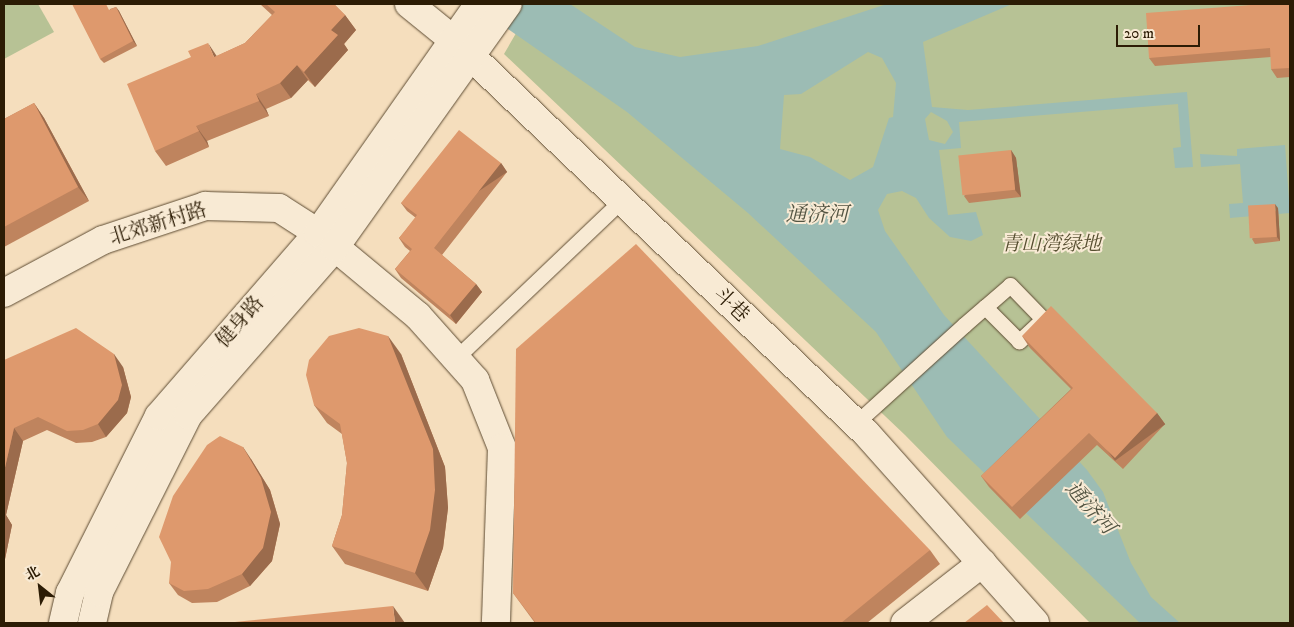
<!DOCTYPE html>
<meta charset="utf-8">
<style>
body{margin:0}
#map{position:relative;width:1294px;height:627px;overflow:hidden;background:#f5debd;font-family:"IM FELL DW Pica","Noto Serif SC",serif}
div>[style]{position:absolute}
.green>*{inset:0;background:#b7c295}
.water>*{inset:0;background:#9cbcb4}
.roads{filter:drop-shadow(0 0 1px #5e4c33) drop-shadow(0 0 1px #5e4c33)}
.lane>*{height:15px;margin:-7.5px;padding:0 7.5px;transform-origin:7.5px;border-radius:7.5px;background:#f8ead4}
.street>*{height:28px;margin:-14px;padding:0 14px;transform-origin:14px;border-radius:14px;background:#f8ead4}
.secondary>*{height:28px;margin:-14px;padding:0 14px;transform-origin:14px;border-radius:14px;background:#f8ead4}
.wall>*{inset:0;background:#bf845e}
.shaded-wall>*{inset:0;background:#9b6b4c;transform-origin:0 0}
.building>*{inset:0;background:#de996d;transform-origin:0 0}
span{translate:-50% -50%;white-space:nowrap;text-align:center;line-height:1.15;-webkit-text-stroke:4px #f8ead4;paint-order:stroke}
.street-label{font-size:20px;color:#2c1c05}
.park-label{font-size:20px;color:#564e30;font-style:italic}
.water-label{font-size:21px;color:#535442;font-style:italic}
.frame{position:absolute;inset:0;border:5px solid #2c1c05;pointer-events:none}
.north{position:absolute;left:15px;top:562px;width:50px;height:50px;-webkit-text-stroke:4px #f8ead4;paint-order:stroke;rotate:331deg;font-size:14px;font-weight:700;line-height:20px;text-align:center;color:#2c1c05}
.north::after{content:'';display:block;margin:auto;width:18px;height:22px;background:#2c1c05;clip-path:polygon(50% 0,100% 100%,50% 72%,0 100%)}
.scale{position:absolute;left:1116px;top:25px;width:84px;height:22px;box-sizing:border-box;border:2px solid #2c1c05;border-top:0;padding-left:6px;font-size:15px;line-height:18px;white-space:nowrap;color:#2c1c05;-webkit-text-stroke:4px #f8ead4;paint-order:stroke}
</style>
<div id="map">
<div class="green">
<i style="clip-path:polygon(4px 4px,38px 4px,54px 32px,4px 59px)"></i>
<i style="clip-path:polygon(533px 4px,1290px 4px,1290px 623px,1090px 623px,905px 435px,504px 54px)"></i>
</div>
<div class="water">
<i style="clip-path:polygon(evenodd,472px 4px,570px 4px,635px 47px,680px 57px,758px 46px,887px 4px,1012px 4px,923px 42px,932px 107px,968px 110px,1187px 92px,1193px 167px,1175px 168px,1173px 148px,1181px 147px,1178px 104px,959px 122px,961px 148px,939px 150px,948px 215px,976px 212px,983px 235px,971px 241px,950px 237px,929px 218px,916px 198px,902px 191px,887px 194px,878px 210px,885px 231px,944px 315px,1087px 470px,1103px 492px,1131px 563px,1151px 597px,1180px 623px,1140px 623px,947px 437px,876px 332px,748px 213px,627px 112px,472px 4px,868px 52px,882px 58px,896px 83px,893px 117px,889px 118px,873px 167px,850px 180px,810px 157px,780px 149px,784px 95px,801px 94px,868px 52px,472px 4px,931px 112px,947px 121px,953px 132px,945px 144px,929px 140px,925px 119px,931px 112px)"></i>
<i style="clip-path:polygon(1285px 145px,1290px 213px,1278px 214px,1278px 207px,1252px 210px,1253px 216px,1230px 218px,1229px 204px,1243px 203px,1240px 164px,1201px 167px,1200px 154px,1237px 156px,1237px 149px)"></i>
</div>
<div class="roads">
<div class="lane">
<i style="left:456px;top:358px;width:229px;rotate:-43.6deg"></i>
<i style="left:856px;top:423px;width:146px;rotate:-42.2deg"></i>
<i style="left:964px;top:325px;width:28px;rotate:-41deg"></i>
<i style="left:985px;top:307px;width:33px;rotate:-41deg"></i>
<i style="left:1010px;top:285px;width:47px;rotate:45.9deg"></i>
<i style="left:1043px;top:319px;width:33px;rotate:137deg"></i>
<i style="left:1019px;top:341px;width:48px;rotate:-135deg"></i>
</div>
<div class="street">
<i style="left:409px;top:4px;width:60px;rotate:39deg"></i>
<i style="left:456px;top:42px;width:567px;rotate:43.64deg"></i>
<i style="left:866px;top:433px;width:254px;rotate:48.3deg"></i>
<i style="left:4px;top:293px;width:112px;rotate:-28.2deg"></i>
<i style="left:103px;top:240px;width:108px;rotate:-18.4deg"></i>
<i style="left:205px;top:206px;width:74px;rotate:1.5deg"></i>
<i style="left:279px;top:208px;width:46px;rotate:32.7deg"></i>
<i style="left:318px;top:233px;width:130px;rotate:39.7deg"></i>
<i style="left:418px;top:316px;width:86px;rotate:48.3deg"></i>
<i style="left:475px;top:380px;width:73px;rotate:68.3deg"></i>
<i style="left:502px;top:448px;width:175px;rotate:92deg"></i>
<i style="left:905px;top:623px;width:98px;rotate:-37.9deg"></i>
</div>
<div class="secondary">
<i style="left:63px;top:623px;width:31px;rotate:-77deg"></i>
<i style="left:70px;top:593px;width:198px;rotate:-63.3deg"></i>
<i style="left:159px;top:416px;width:242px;rotate:-49deg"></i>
<i style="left:318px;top:233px;width:280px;rotate:-54.9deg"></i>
<i style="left:92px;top:623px;width:32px;rotate:-77deg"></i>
<i style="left:99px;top:592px;width:198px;rotate:-63.3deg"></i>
<i style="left:188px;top:415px;width:223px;rotate:-48.8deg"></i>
<i style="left:335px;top:247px;width:298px;rotate:-54.6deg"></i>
</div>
</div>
<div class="wall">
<i style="clip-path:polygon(260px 4px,334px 4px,345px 15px,356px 30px,344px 44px,348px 50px,315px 87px,308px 80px,291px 98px,266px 109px,269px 116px,207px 141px,209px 147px,166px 166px,155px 151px,217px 56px,245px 43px,272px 15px)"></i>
<i style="clip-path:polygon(1290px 4px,1290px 77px,1277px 78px,1271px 69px,1271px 57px,1155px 66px,1149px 58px)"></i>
<i style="clip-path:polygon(116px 7px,119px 11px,137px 46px,104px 63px,100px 59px,110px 9px)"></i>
<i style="clip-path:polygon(34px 103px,44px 118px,89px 201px,4px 247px,4px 119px)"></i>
<i style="clip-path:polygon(1011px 150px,1016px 158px,1021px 197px,969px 203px,964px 196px)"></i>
<i style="clip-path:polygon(501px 163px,507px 172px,442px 255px,476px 284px,482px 292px,456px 324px,401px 278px,395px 269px,410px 251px,405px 247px,399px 238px,416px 218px,407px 211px,401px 203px)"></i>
<i style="clip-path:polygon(1278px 208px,1280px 241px,1255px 244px,1252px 239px)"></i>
<i style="clip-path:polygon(1022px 336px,1157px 413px,1165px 424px,1123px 469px,1097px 445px,1020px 519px,989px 487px,981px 476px,1071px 389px,1030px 348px)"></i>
<i style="clip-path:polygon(401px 354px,445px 467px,448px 508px,443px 548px,428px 591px,345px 564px,332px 546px,342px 515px,347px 463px,342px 434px,327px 423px,314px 405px)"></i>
<i style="clip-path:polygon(4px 360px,123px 367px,131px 397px,127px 413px,106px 437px,92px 442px,76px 443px,47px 430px,23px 441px,6px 515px,12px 525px,4px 564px)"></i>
<i style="clip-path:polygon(251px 459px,270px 490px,280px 524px,272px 561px,250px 586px,217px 602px,192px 603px,178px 595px,169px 583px)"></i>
<i style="clip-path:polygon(930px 550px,940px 564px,867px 623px,535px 623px,513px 593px)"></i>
</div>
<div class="shaded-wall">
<i style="clip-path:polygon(116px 7px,119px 11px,137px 46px,133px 41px)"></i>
<i style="clip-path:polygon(345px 15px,356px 30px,344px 44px,348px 50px,315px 87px,304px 72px,331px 30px)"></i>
<i style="clip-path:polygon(208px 43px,218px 58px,214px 57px)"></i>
<i style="clip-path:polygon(297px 65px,308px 80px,291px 98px,280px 83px)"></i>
<i style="clip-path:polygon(256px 94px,266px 109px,269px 116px,259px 101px)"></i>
<i style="clip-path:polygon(34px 103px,44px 118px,89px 201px,78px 187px)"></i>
<i style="clip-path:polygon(196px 126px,207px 141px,209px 147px,199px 131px)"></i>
<i style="clip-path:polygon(1011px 150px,1016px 158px,1021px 197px,1015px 190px)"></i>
<i style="left:501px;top:163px;width:11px;height:108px;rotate:56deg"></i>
<i style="clip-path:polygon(1275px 204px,1278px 208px,1280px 241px,1277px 237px)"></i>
<i style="clip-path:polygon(476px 284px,482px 292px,456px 324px,450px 315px)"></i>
<i style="clip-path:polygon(388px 336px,401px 354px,445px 467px,448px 508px,443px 548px,428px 591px,415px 573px)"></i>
<i style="clip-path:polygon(114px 354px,123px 367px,131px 397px,127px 413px,106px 437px,98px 424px)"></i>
<i style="left:1157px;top:413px;width:14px;height:62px;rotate:54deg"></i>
<i style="clip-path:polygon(14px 428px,23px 441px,6px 515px,12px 525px,4px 564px,4px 472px)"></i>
<i style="clip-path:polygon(243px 447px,251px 459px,270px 490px,280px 524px,272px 561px,250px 586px,242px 574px)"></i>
<i style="clip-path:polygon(393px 606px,405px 623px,395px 623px)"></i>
</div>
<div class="building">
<i style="clip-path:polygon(72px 4px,106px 4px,109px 10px,116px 7px,133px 41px,100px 59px)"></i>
<i style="clip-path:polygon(266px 4px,334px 4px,345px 15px,331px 30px,338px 35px,304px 72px,297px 65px,280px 83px,256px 94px,259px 101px,196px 126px,199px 131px,155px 151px,127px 84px,191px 57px,188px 51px,208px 43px,214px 57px,245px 43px,275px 12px)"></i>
<i style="clip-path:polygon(1264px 4px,1290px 4px,1290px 68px,1271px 69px,1270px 48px,1149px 58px,1146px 13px)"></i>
<i style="clip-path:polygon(34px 103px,78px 187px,4px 227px,4px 119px)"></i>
<i style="clip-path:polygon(459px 130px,501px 163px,434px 248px,476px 284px,450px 315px,395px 269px,412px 249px,399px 238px,417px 215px,401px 203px)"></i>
<i style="left:1011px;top:150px;width:40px;height:53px;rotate:84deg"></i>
<i style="left:1275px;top:204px;width:33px;height:27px;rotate:87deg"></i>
<i style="clip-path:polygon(636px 244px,930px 550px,841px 623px,536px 623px,513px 593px,516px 349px)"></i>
<i style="clip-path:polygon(1051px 306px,1157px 413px,1115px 458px,1089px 433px,1012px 507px,981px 476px,1073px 388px,1022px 336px)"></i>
<i style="clip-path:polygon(76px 328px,114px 354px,122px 385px,118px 400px,98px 424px,83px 430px,67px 431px,38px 417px,14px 428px,4px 472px,4px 360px)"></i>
<i style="clip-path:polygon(359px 328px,388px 336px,433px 449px,435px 490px,430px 530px,415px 573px,332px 546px,342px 515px,347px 463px,340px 424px,314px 405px,306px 375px,309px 360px,329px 336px)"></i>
<i style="clip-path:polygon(220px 436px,243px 447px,261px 478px,271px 512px,263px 548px,242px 574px,208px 589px,184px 591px,169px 583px,171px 562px,159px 537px,173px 496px,207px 445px)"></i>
<i style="clip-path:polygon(987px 605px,1004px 623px,964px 623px)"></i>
<i style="clip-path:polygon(393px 606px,395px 623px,225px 623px)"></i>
</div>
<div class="street-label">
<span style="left:158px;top:224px;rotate:-17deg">北郊新村路</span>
<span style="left:731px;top:305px;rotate:44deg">斗巷</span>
<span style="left:240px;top:322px;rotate:-49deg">健身路</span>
</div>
<div class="park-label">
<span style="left:1051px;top:244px">青山湾绿地</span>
</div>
<div class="water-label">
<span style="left:817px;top:215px">通济河</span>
<span style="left:1090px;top:508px;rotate:48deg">通济河</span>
</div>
<div class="frame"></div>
<div class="north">北</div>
<div class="scale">20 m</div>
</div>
